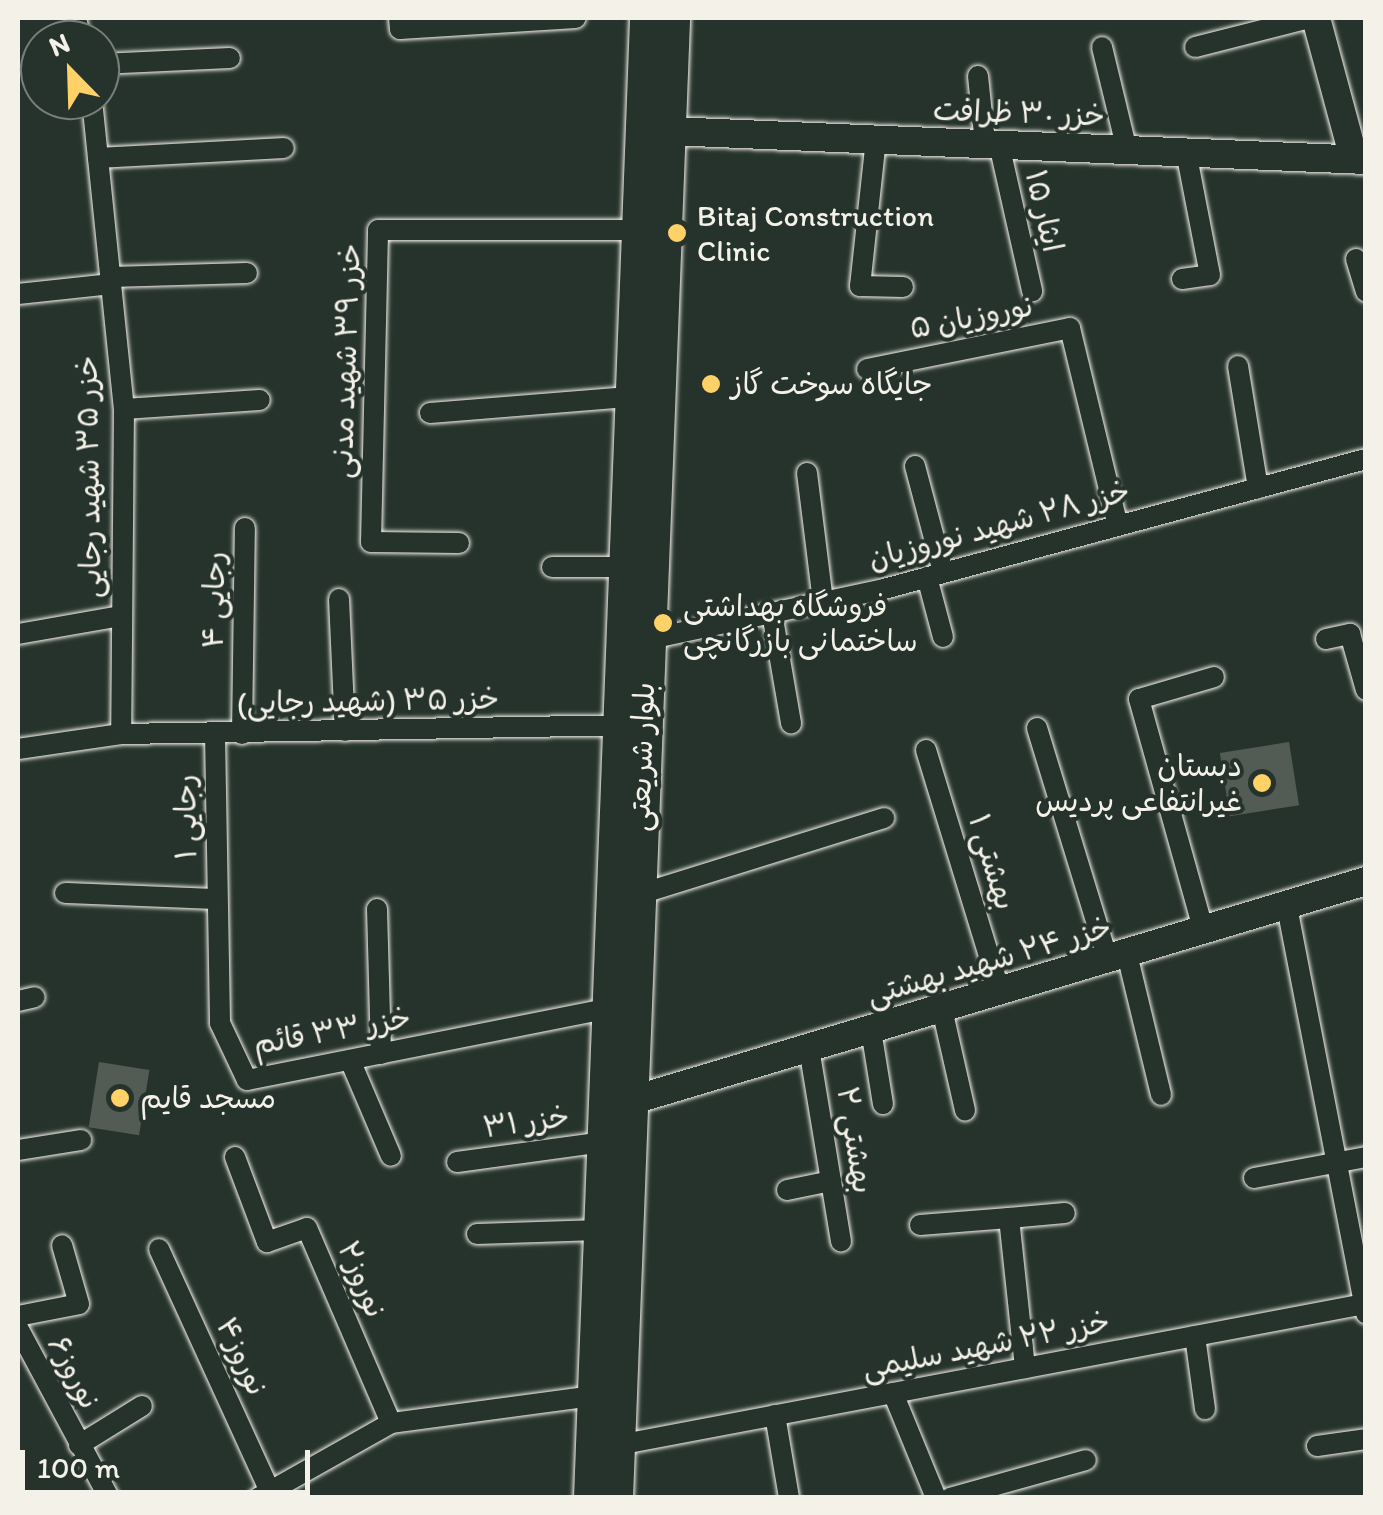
<!DOCTYPE html>
<meta charset="utf-8">
<style>
body{margin:0}
#map{position:relative;width:1383px;height:1515px;overflow:hidden;background:#26332d;font-family:Itim,"Playpen Sans Arabic",sans-serif}
div>[style]{position:absolute}
.building>*{inset:0;background:#525c55;transform-origin:0 0}
.roads{filter:drop-shadow(0 0 2px #f4f1e8) drop-shadow(0 0 2px #f4f1e8)}
.street>*{height:20px;margin:-10px;padding:0 10px;transform-origin:10px;border-radius:10px;background:#26332d}
.secondary>*{height:28px;margin:-14px;padding:0 14px;transform-origin:14px;border-radius:14px;background:#26332d}
.primary>*{height:32px;margin:-16px;padding:0 16px;transform-origin:16px;border-radius:16px;background:#26332d}
.dots>*{width:28px;height:28px;translate:-50% -50%;box-sizing:border-box;border:5px solid #26332d;border-radius:50%}
span{translate:-50% -50%;white-space:nowrap;text-align:center;line-height:1.15;-webkit-text-stroke:8px #26332d;paint-order:stroke}
.street-label{font-size:30px;color:#f4f1e8}
.poi-label{font-size:30px;color:#f4f1e8}
.left{translate:0 -50%;text-align:left}
.right{translate:-100% -50%;text-align:right}
.frame{position:absolute;inset:0;border:20px solid #f4f1e8;pointer-events:none}
.north{position:absolute;left:20px;top:20px;width:100px;height:100px;box-sizing:border-box;background:#26332d;border:2px solid #787f78;border-radius:50%;rotate:337deg;font-size:28px;font-weight:700;line-height:40px;text-align:center;color:#f4f1e8}
.north::after{content:'';display:block;margin:auto;width:35px;height:45px;background:#ffd166;clip-path:polygon(50% 0,100% 100%,50% 72%,0 100%)}
.scale{position:absolute;left:20px;top:1450px;width:290px;height:45px;box-sizing:border-box;border:5px solid #f4f1e8;border-top:0;padding-left:12px;font-size:30px;line-height:35px;white-space:nowrap;color:#f4f1e8;-webkit-text-stroke:8px #26332d;paint-order:stroke}
</style>
<div id="map">
<div class="building">
<i style="left:1289px;top:742px;width:64px;height:70px;rotate:81deg"></i>
<i style="left:99px;top:1062px;width:51px;height:66px;rotate:9deg"></i>
</div>
<div class="roads">
<div class="street">
<i style="left:76px;top:18px;width:23px;rotate:77deg"></i>
<i style="left:399px;top:18px;width:11px;rotate:85deg"></i>
<i style="left:400px;top:29px;width:176px;rotate:-3.6deg"></i>
<i style="left:1102px;top:47px;width:106px;rotate:76.4deg"></i>
<i style="left:1195px;top:47px;width:119px;rotate:-14.2deg"></i>
<i style="left:100px;top:64px;width:130px;rotate:-2.6deg"></i>
<i style="left:978px;top:76px;width:68px;rotate:84.1deg"></i>
<i style="left:92px;top:100px;width:311px;rotate:84.1deg"></i>
<i style="left:124px;top:409px;width:325px;rotate:90.5deg"></i>
<i style="left:876px;top:139px;width:148px;rotate:96.2deg"></i>
<i style="left:860px;top:286px;width:43px;rotate:1.3deg"></i>
<i style="left:999px;top:144px;width:151px;rotate:77.3deg"></i>
<i style="left:98px;top:158px;width:186px;rotate:-3.1deg"></i>
<i style="left:1356px;top:259px;width:34px;rotate:73deg"></i>
<i style="left:111px;top:277px;width:136px;rotate:-1.7deg"></i>
<i style="left:1182px;top:279px;width:28px;rotate:-8deg"></i>
<i style="left:1210px;top:275px;width:125px;rotate:-101deg"></i>
<i style="left:18px;top:294px;width:94px;rotate:-6.1deg"></i>
<i style="left:1238px;top:366px;width:124px;rotate:80.7deg"></i>
<i style="left:867px;top:369px;width:207px;rotate:-11.4deg"></i>
<i style="left:1070px;top:328px;width:200px;rotate:76.4deg"></i>
<i style="left:124px;top:409px;width:136px;rotate:-3.8deg"></i>
<i style="left:430px;top:413px;width:201px;rotate:-4.6deg"></i>
<i style="left:915px;top:466px;width:110px;rotate:75.2deg"></i>
<i style="left:807px;top:473px;width:130px;rotate:82.9deg"></i>
<i style="left:459px;top:543px;width:88px;rotate:-179.3deg"></i>
<i style="left:371px;top:542px;width:312px;rotate:-88.7deg"></i>
<i style="left:378px;top:230px;width:259px"></i>
<i style="left:552px;top:567px;width:71px"></i>
<i style="left:927px;top:577px;width:62px;rotate:75.1deg"></i>
<i style="left:339px;top:599px;width:132px;rotate:87.4deg"></i>
<i style="left:772px;top:613px;width:112px;rotate:80.2deg"></i>
<i style="left:18px;top:634px;width:105px;rotate:-9.9deg"></i>
<i style="left:1326px;top:639px;width:25px;rotate:-12deg"></i>
<i style="left:1350px;top:634px;width:58px;rotate:74.1deg"></i>
<i style="left:646px;top:640px;width:243px;rotate:-12.1deg"></i>
<i style="left:884px;top:589px;width:499px;rotate:-15.1deg"></i>
<i style="left:1037px;top:728px;width:243px;rotate:73deg"></i>
<i style="left:215px;top:734px;width:289px;rotate:89deg"></i>
<i style="left:220px;top:1023px;width:63px;rotate:64.7deg"></i>
<i style="left:247px;top:1080px;width:367px;rotate:-11.2deg"></i>
<i style="left:242px;top:734px;width:206px;rotate:-89.2deg"></i>
<i style="left:18px;top:749px;width:104px;rotate:-8.3deg"></i>
<i style="left:121px;top:734px;width:496px;rotate:-1deg"></i>
<i style="left:926px;top:750px;width:253px;rotate:73deg"></i>
<i style="left:65px;top:893px;width:152px;rotate:2.3deg"></i>
<i style="left:637px;top:895px;width:259px;rotate:-17.3deg"></i>
<i style="left:1287px;top:907px;width:414px;rotate:79deg"></i>
<i style="left:377px;top:909px;width:145px;rotate:88.4deg"></i>
<i style="left:1204px;top:932px;width:242px;rotate:-105.6deg"></i>
<i style="left:1139px;top:699px;width:78px;rotate:-16.3deg"></i>
<i style="left:1127px;top:954px;width:145px;rotate:76.4deg"></i>
<i style="left:18px;top:1001px;width:17px;rotate:-13deg"></i>
<i style="left:942px;top:1009px;width:104px;rotate:77.2deg"></i>
<i style="left:871px;top:1030px;width:75px;rotate:80.8deg"></i>
<i style="left:809px;top:1048px;width:196px;rotate:80.6deg"></i>
<i style="left:350px;top:1060px;width:104px;rotate:66.9deg"></i>
<i style="left:18px;top:1150px;width:64px;rotate:-9deg"></i>
<i style="left:235px;top:1157px;width:91px;rotate:69.4deg"></i>
<i style="left:267px;top:1242px;width:42px;rotate:-19.3deg"></i>
<i style="left:307px;top:1228px;width:212px;rotate:66.7deg"></i>
<i style="left:457px;top:1162px;width:147px;rotate:-7.8deg"></i>
<i style="left:1254px;top:1178px;width:114px;rotate:-10.6deg"></i>
<i style="left:787px;top:1190px;width:45px;rotate:-11.6deg"></i>
<i style="left:1009px;top:1218px;width:56px;rotate:-5.1deg"></i>
<i style="left:920px;top:1225px;width:89px;rotate:-4.5deg"></i>
<i style="left:1009px;top:1218px;width:151px;rotate:83.9deg"></i>
<i style="left:477px;top:1234px;width:122px;rotate:-1.9deg"></i>
<i style="left:159px;top:1249px;width:274px;rotate:65.4deg"></i>
<i style="left:18px;top:1316px;width:62px;rotate:-11.1deg"></i>
<i style="left:79px;top:1304px;width:61px;rotate:-106.1deg"></i>
<i style="left:18px;top:1328px;width:193px;rotate:61.8deg"></i>
<i style="left:1195px;top:1336px;width:74px;rotate:82.2deg"></i>
<i style="left:893px;top:1393px;width:113px;rotate:67.7deg"></i>
<i style="left:775px;top:1415px;width:84px;rotate:80.4deg"></i>
<i style="left:79px;top:1445px;width:74px;rotate:-31.8deg"></i>
<i style="left:618px;top:1445px;width:759px;rotate:-10.7deg"></i>
<i style="left:1317px;top:1446px;width:49px;rotate:-8.1deg"></i>
<i style="left:258px;top:1498px;width:153px;rotate:-29.4deg"></i>
<i style="left:391px;top:1423px;width:204px;rotate:-7.6deg"></i>
<i style="left:950px;top:1498px;width:141px;rotate:-15.6deg"></i>
</div>
<div class="secondary">
<i style="left:1316px;top:18px;width:146px;rotate:74.9deg"></i>
<i style="left:669px;top:131px;width:698px;rotate:2.38deg"></i>
<i style="left:630px;top:1101px;width:768px;rotate:-16.64deg"></i>
</div>
<div class="primary">
<i style="left:590px;top:1498px;width:1481px;rotate:-87.83deg"></i>
<i style="left:617px;top:1498px;width:1481px;rotate:-87.79deg"></i>
</div>
</div>
<div class="dots">
<i style="left:677px;top:233px;background:#ffd166"></i>
<i style="left:711px;top:384px;background:#ffd166"></i>
<i style="left:663px;top:623px;background:#ffd166"></i>
<i style="left:1262px;top:783px;background:#ffd166"></i>
<i style="left:120px;top:1098px;background:#ffd166"></i>
</div>
<div class="street-label">
<span style="left:1019px;top:113px;rotate:2deg">خزر ۳۰ ظرافت</span>
<span style="left:1044px;top:211px;rotate:77deg">ایثار ۱۵</span>
<span style="left:972px;top:317px;rotate:-11deg">نوروزیان ۵</span>
<span style="left:346px;top:361px;rotate:-88deg">خزر ۳۹ شهید مدنی</span>
<span style="left:89px;top:477px;rotate:-91deg">خزر ۳۵ شهید رجایی</span>
<span style="left:999px;top:525px;rotate:-15deg">خزر ۲۸ شهید نوروزیان</span>
<span style="left:214px;top:600px;rotate:-89deg">رجایی ۴</span>
<span style="left:368px;top:701px;rotate:-1deg">خزر ۳۵ (شهید رجایی)</span>
<span style="left:642px;top:757px;rotate:-88deg">بلوار شریعتی</span>
<span style="left:186px;top:817px;rotate:-91deg">رجایی ۱</span>
<span style="left:992px;top:862px;rotate:73deg">بهشتی ۱</span>
<span style="left:989px;top:961px;rotate:-16deg">خزر ۲۴ شهید بهشتی</span>
<span style="left:332px;top:1031px;rotate:-10deg">خزر ۳۳ قائم</span>
<span style="left:526px;top:1122px;rotate:-8deg">خزر ۳۱</span>
<span style="left:855px;top:1140px;rotate:81deg">بهشتی ۲</span>
<span style="left:362px;top:1280px;rotate:67deg">نوروز۲</span>
<span style="left:986px;top:1345px;rotate:-11deg">خزر ۲۲ شهید سلیمی</span>
<span style="left:242px;top:1357px;rotate:65deg">نوروز۴</span>
<span style="left:74px;top:1373px;rotate:62deg">نوروز۶</span>
</div>
<div class="poi-label">
<span class="left" style="left:697px;top:233px">Bitaj Construction<br>Clinic</span>
<span class="left" style="left:731px;top:384px">جایگاه سوخت گاز</span>
<span class="left" style="left:683px;top:623px">فروشگاه بهداشتی<br>ساختمانی بازرگانچی</span>
<span class="right" style="left:1242px;top:783px">دبستان<br>غیرانتفاعی پردیس</span>
<span class="left" style="left:140px;top:1098px">مسجد قایم</span>
</div>
<div class="frame"></div>
<div class="north">N</div>
<div class="scale">100 m</div>
</div>
